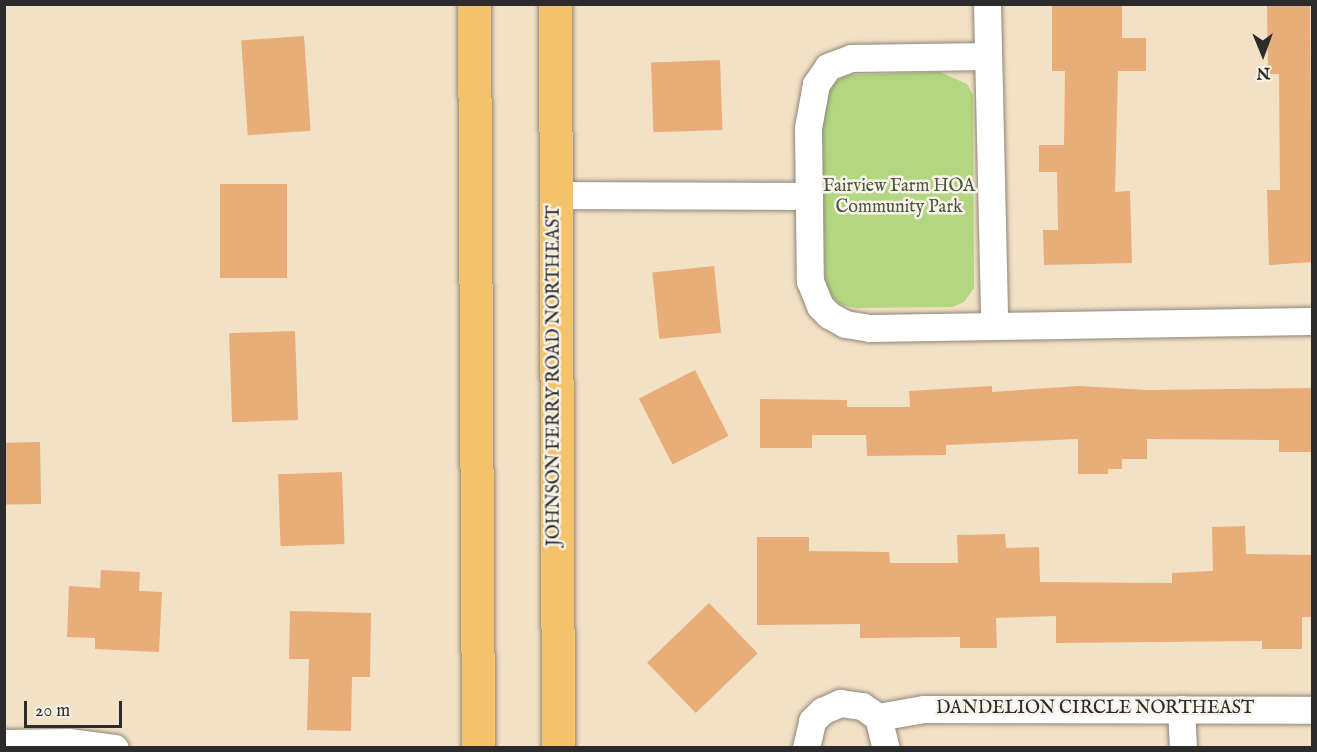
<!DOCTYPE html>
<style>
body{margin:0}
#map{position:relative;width:1317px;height:752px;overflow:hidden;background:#f2e1c5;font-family:"IM FELL English",serif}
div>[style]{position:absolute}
.green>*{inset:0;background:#b2d780}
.building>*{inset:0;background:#e9ad79;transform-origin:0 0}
.roads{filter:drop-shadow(0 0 2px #8e8678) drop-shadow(0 0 2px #8e8678)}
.street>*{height:27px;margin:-13.5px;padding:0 13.5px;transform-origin:13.5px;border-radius:13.5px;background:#fff}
.primary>*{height:33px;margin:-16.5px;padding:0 16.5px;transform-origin:16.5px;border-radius:16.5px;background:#f3c26a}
span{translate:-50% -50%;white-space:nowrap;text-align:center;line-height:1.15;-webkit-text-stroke:5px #f7f3e8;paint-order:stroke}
.park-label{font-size:18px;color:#4d5640}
.street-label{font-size:18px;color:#2b2b2b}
.frame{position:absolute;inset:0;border:6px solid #2b2b2b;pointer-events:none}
.north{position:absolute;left:1233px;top:24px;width:60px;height:60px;-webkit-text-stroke:4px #f7f3e8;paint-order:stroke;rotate:179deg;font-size:16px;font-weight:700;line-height:24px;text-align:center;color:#2b2b2b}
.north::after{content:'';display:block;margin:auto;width:21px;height:27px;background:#2b2b2b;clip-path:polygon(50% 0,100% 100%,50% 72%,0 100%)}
.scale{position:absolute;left:24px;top:701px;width:98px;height:27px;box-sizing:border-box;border:3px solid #2b2b2b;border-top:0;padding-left:8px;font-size:18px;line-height:21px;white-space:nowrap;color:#2b2b2b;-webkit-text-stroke:4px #f7f3e8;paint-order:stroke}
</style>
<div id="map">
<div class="green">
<i style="clip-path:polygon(940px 72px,967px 84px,973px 95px,974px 288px,964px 302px,952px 307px,857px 308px,842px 305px,832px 298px,825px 282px,822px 127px,828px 92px,834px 82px,848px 75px)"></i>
</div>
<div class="building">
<i style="clip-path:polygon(1267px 4px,1310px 4px,1312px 262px,1269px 265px,1267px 190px,1280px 190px,1279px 74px,1268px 74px)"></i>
<i style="clip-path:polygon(1052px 5px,1122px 5px,1122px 38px,1146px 38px,1146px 71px,1118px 71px,1115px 192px,1130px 191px,1132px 263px,1044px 265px,1043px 230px,1058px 230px,1057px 172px,1039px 172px,1039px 145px,1064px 145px,1065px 71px,1052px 71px)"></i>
<i style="left:304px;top:36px;width:95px;height:63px;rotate:86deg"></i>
<i style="left:720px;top:60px;width:70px;height:69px;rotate:88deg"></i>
<i style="left:220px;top:184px;width:67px;height:94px"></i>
<i style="left:714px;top:266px;width:67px;height:62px;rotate:84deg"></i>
<i style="left:295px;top:331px;width:89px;height:66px;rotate:88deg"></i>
<i style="left:695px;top:370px;width:74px;height:63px;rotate:63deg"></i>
<i style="clip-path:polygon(992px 386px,992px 392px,1079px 386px,1148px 390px,1312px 388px,1312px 452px,1279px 452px,1279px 440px,1147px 439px,1147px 459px,1122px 459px,1122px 469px,1108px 469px,1108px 474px,1078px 474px,1078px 439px,946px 445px,946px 455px,867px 456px,866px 435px,812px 435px,812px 448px,760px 448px,760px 399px,847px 400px,847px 407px,910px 407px,909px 391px)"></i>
<i style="left:40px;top:442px;width:62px;height:36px;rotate:89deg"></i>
<i style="left:342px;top:472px;width:72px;height:64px;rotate:88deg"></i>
<i style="clip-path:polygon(1245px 526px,1246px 554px,1312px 555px,1312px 617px,1302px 617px,1302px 649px,1262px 649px,1262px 641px,1056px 643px,1056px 616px,996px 618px,997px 648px,960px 648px,960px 637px,860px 638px,860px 624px,757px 625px,757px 537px,809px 537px,809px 551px,889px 552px,890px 563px,958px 563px,957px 535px,1005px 534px,1006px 548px,1039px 547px,1040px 582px,1172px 583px,1172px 573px,1213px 571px,1212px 527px)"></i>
<i style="clip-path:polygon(101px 570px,140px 572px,139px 591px,162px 592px,159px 652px,95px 649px,95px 638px,67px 637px,69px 586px,100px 588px)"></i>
<i style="left:709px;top:603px;width:70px;height:86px;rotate:46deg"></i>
<i style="clip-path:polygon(290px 611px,371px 613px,370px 677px,352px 677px,351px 731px,307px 730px,309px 659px,289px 659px)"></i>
</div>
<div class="roads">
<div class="street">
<i style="left:987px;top:4px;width:320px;rotate:88.7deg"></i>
<i style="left:988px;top:56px;width:137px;rotate:179.2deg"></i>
<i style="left:851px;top:58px;width:25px;rotate:159deg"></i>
<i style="left:828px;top:67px;width:21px;rotate:125deg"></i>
<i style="left:816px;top:84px;width:45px;rotate:100.3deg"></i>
<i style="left:808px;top:128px;width:153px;rotate:89.3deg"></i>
<i style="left:810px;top:281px;width:27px;rotate:68deg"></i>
<i style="left:820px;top:306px;width:13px;rotate:45deg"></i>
<i style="left:829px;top:315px;width:18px;rotate:29deg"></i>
<i style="left:845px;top:324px;width:24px;rotate:9deg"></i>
<i style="left:869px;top:328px;width:443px;rotate:-0.9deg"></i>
<i style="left:554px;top:195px;width:255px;rotate:0.2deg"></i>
<i style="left:1181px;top:709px;width:39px;rotate:87deg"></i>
<i style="left:878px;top:717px;width:47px;rotate:-9.9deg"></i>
<i style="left:924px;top:709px;width:388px;rotate:0.1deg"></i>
<i style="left:4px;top:743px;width:64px;rotate:-0.9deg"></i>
<i style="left:68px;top:742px;width:47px;rotate:7.3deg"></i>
<i style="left:806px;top:748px;width:28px;rotate:-77deg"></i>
<i style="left:812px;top:721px;width:14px;rotate:-45deg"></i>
<i style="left:822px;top:711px;width:20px;rotate:-24deg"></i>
<i style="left:840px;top:703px;width:22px;rotate:8deg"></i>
<i style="left:862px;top:706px;width:19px;rotate:35deg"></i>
<i style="left:878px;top:717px;width:32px;rotate:76deg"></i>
</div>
<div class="primary">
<i style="left:474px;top:4px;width:744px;rotate:89.69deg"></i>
<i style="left:555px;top:4px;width:744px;rotate:89.77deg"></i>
</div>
</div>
<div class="park-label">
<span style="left:899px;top:198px">Fairview Farm HOA<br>Community Park</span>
</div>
<div class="street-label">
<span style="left:555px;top:376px;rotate:-90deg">JOHNSON FERRY ROAD NORTHEAST</span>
<span style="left:1095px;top:709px">DANDELION CIRCLE NORTHEAST</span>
</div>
<div class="frame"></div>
<div class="north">N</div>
<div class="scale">20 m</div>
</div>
